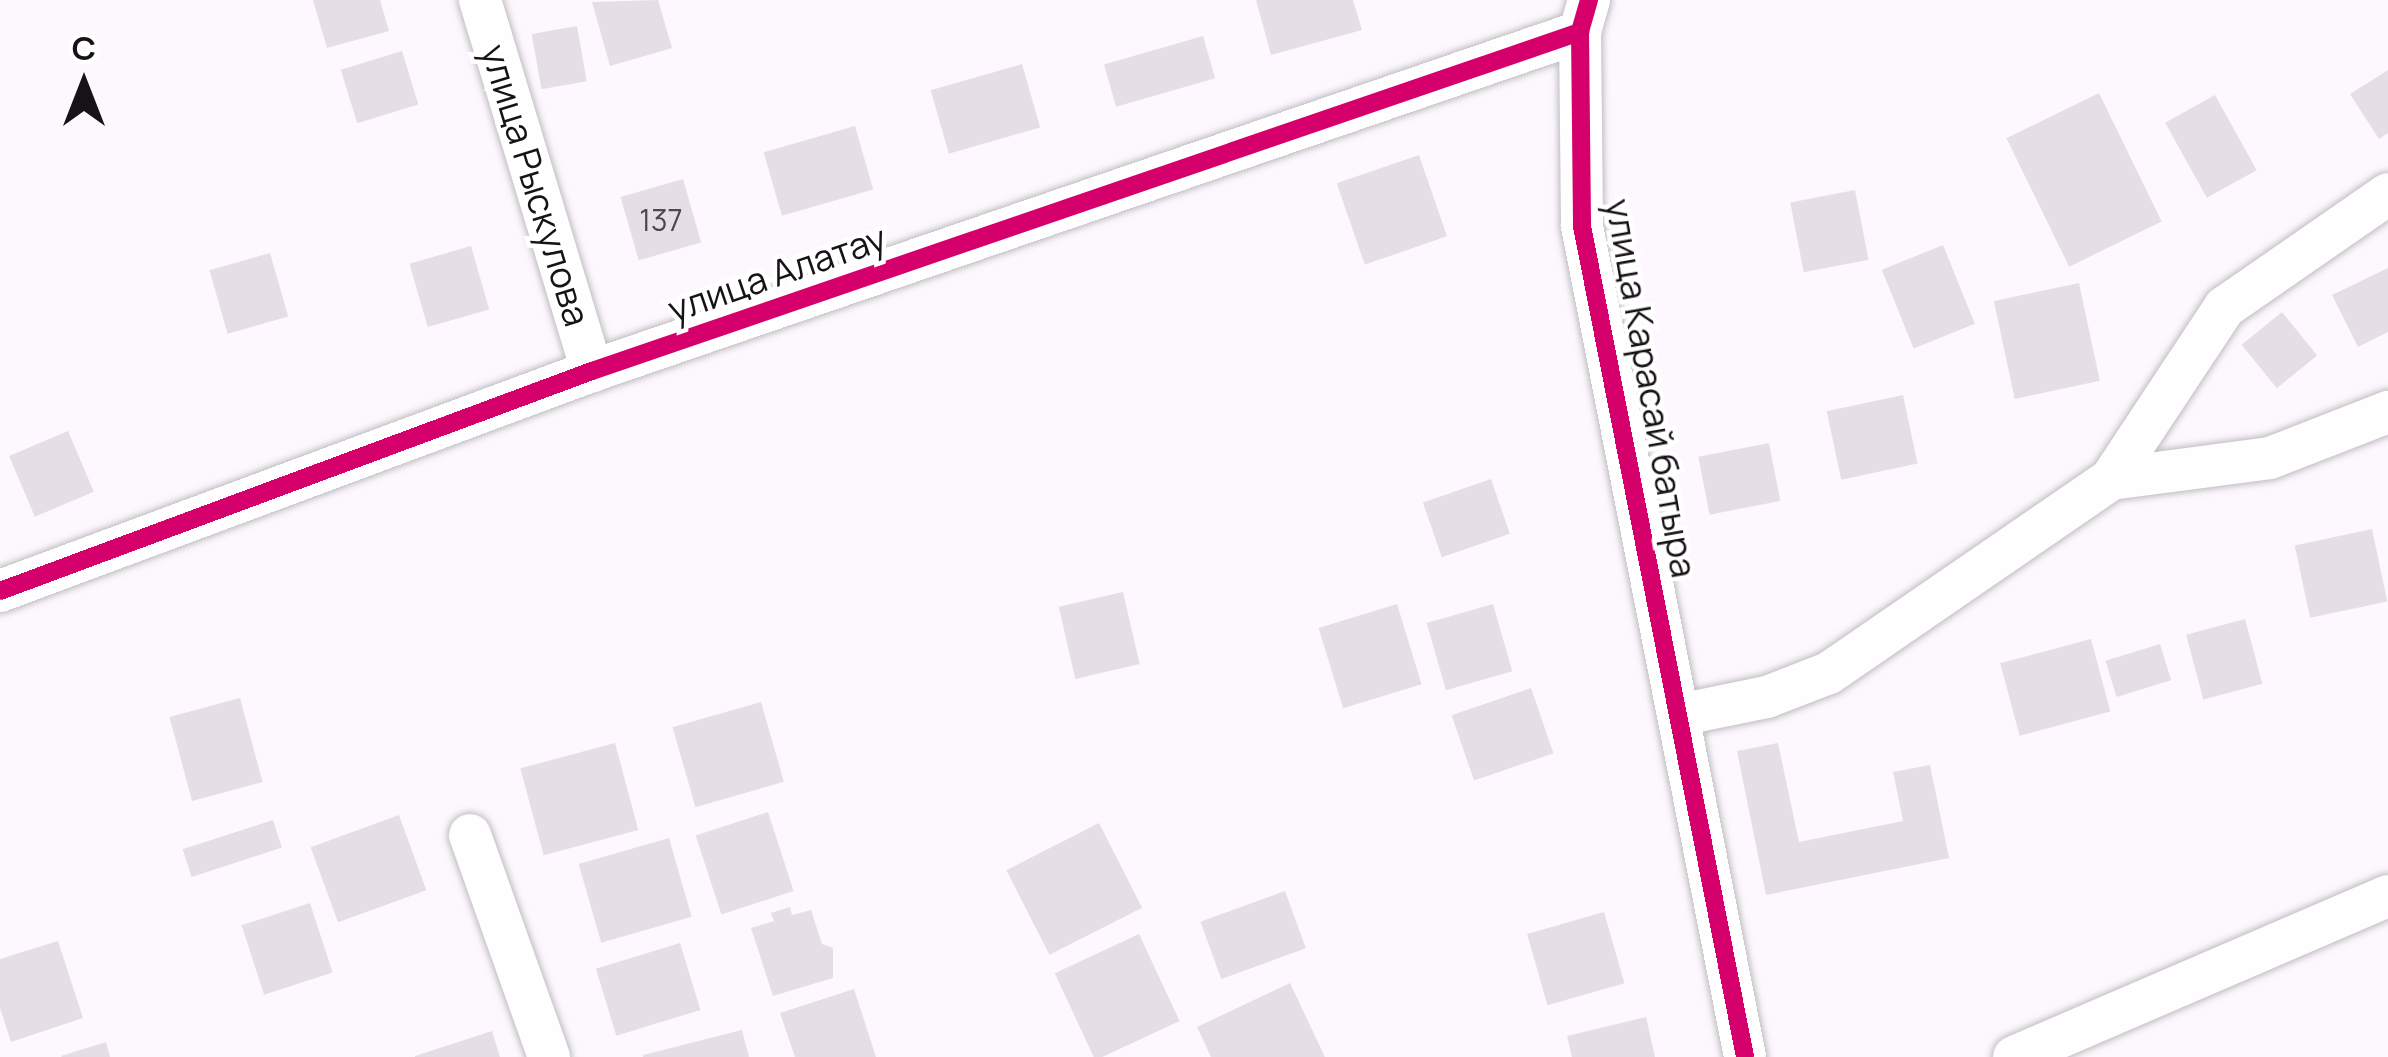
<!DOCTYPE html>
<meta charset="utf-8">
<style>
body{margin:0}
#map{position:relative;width:2388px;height:1057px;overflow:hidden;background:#fcf8fd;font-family:Manrope,sans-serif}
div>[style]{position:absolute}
.building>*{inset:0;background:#e6dee7;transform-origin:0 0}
.roads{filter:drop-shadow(0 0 3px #c1bec2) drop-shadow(0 0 3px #c1bec2)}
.minor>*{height:42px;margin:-21px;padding:0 21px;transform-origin:21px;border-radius:21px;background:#fffeff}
.cycleway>*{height:18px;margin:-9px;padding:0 9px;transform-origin:9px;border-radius:9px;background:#d6006c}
span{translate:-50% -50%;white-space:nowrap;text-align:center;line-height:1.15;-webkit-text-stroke:9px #fff;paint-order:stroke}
.number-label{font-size:30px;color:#4d484e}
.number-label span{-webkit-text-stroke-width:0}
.street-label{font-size:36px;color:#161216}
.north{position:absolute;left:24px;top:24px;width:120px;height:120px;-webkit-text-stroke:9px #fff;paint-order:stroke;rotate:0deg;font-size:33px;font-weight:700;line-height:48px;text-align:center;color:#161216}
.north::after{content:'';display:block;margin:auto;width:42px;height:54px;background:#161216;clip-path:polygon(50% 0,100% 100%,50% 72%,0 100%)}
</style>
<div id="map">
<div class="building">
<i style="clip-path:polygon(313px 0,380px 0,389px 31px,327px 48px)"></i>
<i style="clip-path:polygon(658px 0,672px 48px,610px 66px,592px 2px)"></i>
<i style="clip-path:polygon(1256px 0,1353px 0,1362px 30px,1271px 55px)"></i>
<i style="left:577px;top:26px;width:56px;height:46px;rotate:80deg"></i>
<i style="left:1203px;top:36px;width:44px;height:103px;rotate:74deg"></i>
<i style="left:402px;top:51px;width:56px;height:64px;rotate:73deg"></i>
<i style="left:1022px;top:64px;width:66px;height:95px;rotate:74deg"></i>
<i style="clip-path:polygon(2388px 70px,2388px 133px,2379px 139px,2350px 94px)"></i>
<i style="left:2099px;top:93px;width:143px;height:103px;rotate:64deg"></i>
<i style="left:2215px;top:95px;width:86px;height:57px;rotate:61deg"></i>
<i style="left:855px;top:126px;width:66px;height:95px;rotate:74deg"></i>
<i style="left:1419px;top:155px;width:86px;height:87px;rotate:71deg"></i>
<i style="left:683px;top:179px;width:66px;height:65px;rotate:74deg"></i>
<i style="left:1855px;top:190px;width:71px;height:66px;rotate:79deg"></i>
<i style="left:1943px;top:245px;width:85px;height:66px;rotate:68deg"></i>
<i style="left:471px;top:246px;width:66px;height:64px;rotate:74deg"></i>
<i style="left:270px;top:253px;width:66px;height:63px;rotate:74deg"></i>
<i style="clip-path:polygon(2388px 268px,2388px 332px,2358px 347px,2332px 295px)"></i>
<i style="left:2079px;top:283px;width:100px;height:87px;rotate:78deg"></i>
<i style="left:2282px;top:312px;width:56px;height:52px;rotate:51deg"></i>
<i style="left:1903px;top:395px;width:70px;height:78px;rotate:78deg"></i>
<i style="left:68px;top:431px;width:66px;height:64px;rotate:67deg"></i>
<i style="left:1769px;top:443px;width:59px;height:72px;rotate:79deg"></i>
<i style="left:1491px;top:479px;width:58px;height:72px;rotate:71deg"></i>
<i style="left:2372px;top:529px;width:74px;height:79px;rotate:78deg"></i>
<i style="left:1123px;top:592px;width:74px;height:66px;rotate:77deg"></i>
<i style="left:1397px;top:604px;width:84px;height:82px;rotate:73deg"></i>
<i style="left:1493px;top:604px;width:70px;height:69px;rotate:74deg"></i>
<i style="left:2245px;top:619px;width:67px;height:61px;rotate:75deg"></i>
<i style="left:2091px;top:639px;width:75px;height:94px;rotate:75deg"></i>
<i style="left:2160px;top:644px;width:38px;height:57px;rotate:73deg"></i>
<i style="left:1531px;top:688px;width:69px;height:84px;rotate:71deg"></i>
<i style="left:240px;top:698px;width:87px;height:73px;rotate:75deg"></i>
<i style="left:761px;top:702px;width:83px;height:92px;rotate:74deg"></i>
<i style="left:615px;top:743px;width:90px;height:98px;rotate:75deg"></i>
<i style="clip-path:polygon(1778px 743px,1799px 842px,1903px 821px,1893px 772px,1930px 765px,1949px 858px,1766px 895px,1737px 751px)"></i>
<i style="left:768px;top:812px;width:83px;height:76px;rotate:72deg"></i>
<i style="left:399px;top:815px;width:80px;height:94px;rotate:70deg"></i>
<i style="left:273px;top:820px;width:29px;height:95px;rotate:72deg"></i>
<i style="left:1099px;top:823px;width:95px;height:104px;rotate:63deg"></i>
<i style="left:669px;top:838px;width:82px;height:94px;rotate:74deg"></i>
<i style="left:1285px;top:891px;width:61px;height:90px;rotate:70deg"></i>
<i style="left:310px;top:903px;width:73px;height:72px;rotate:72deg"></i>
<i style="clip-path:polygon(790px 907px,792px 915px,811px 910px,822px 944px,833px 948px,833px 978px,773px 996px,751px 928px,774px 921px,771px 913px)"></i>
<i style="left:1604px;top:912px;width:74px;height:80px;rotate:74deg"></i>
<i style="left:1139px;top:934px;width:96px;height:93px;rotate:65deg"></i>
<i style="clip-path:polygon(58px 941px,83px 1018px,11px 1042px,0 1008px,0 959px)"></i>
<i style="left:680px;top:943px;width:70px;height:88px;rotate:73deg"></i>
<i style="clip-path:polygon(1290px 983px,1325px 1057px,1211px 1057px,1197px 1027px)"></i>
<i style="clip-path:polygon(854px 989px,876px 1057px,795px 1057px,780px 1013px)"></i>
<i style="clip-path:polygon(1646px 1017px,1655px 1057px,1572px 1057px,1567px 1036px)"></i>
<i style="clip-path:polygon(742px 1030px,749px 1057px,643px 1057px,643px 1055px)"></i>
<i style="clip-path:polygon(492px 1031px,500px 1057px,415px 1057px,415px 1056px)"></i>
<i style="clip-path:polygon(106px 1042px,110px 1057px,62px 1057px,61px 1056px)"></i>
</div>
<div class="roads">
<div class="minor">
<i style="left:480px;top:0;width:388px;rotate:73.2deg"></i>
<i style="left:1589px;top:0;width:33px;rotate:106deg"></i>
<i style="left:1580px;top:32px;width:194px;rotate:89.4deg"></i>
<i style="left:1582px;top:226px;width:847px;rotate:78.9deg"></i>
<i style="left:2111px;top:479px;width:206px;rotate:-56.5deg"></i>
<i style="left:2225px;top:307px;width:198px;rotate:-34.7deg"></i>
<i style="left:0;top:591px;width:632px;rotate:-20.39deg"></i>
<i style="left:592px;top:371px;width:1045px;rotate:-18.94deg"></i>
<i style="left:1679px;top:715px;width:90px;rotate:-11.6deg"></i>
<i style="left:1767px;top:697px;width:66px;rotate:-21.2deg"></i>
<i style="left:1829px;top:673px;width:342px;rotate:-34.5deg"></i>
<i style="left:2111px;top:479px;width:160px;rotate:-7.5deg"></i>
<i style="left:2270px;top:458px;width:127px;rotate:-21.3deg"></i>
<i style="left:470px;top:835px;width:236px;rotate:70.4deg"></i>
<i style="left:2014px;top:1057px;width:407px;rotate:-23.3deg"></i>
</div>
</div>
<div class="cycleway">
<i style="left:1589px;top:0;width:33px;rotate:106deg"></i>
<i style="left:1580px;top:32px;width:194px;rotate:89.4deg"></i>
<i style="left:1582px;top:226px;width:847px;rotate:78.9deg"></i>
<i style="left:0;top:591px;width:632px;rotate:-20.39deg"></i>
<i style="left:592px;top:371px;width:1045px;rotate:-18.94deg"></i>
</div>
<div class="number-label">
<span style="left:661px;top:220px">137</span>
</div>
<div class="street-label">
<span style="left:536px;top:185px;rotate:73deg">улица Рыскулова</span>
<span style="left:777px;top:273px;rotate:-19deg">улица Алатау</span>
<span style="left:1652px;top:388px;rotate:80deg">улица Карасай батыра</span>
</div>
<div class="north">С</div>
</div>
